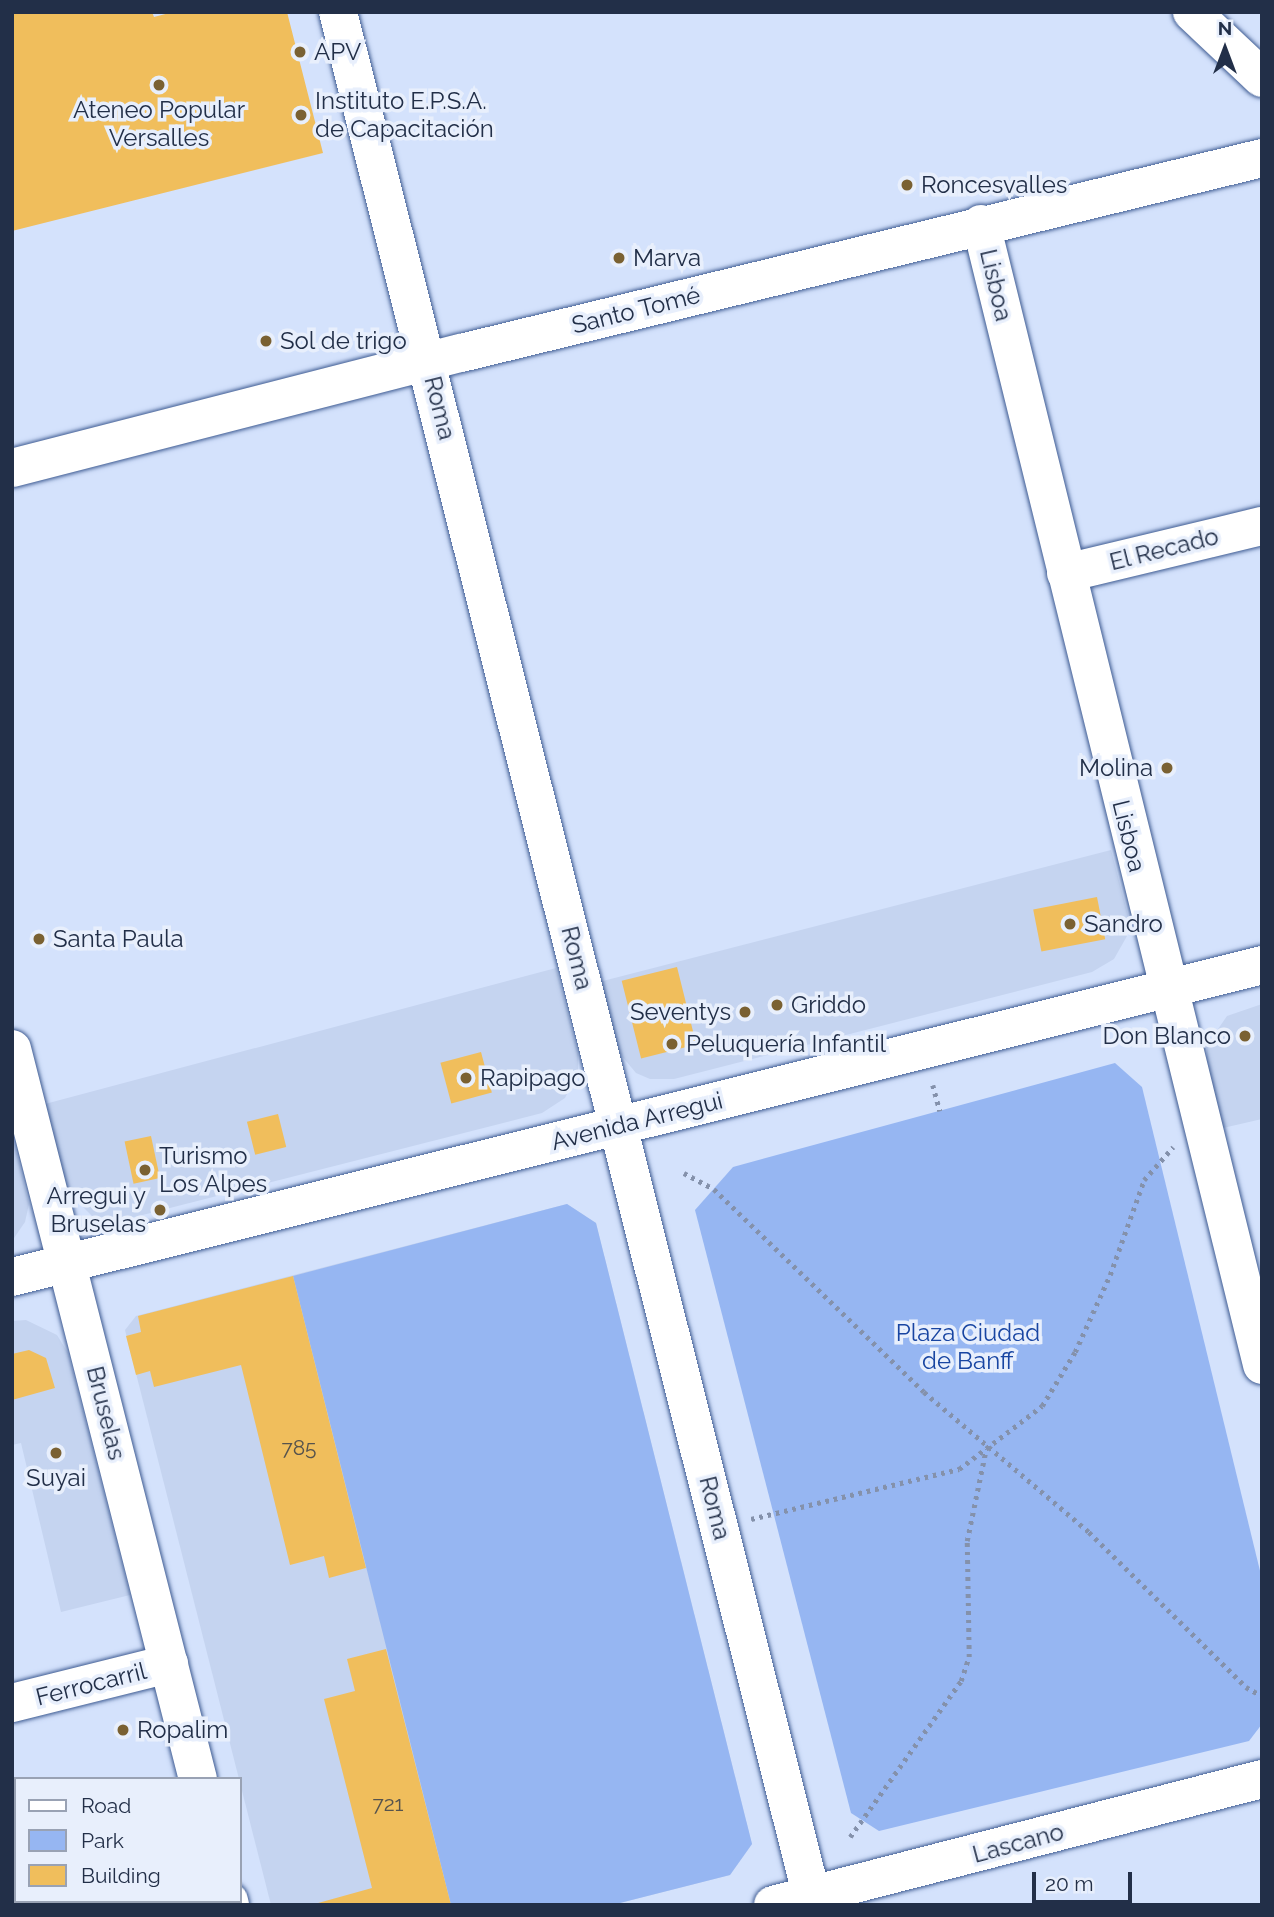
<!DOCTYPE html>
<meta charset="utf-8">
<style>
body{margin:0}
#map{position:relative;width:1274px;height:1917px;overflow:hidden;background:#d4e2fc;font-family:Raleway,sans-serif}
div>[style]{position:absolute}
.built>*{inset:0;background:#c5d4f0}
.green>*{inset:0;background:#96b6f2}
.building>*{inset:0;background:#f0be5c;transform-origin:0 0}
.path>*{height:4.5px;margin-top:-2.25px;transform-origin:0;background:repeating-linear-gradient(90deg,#8491ab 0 3.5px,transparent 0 8.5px)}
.roads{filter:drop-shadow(0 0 2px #3e5b92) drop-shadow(0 0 2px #3e5b92)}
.minor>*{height:38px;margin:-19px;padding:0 19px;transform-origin:19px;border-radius:19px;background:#fff}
.dots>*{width:19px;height:19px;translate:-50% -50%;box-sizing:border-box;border:4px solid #e8effc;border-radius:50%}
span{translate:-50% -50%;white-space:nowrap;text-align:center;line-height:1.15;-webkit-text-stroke:7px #e8effc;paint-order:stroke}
.number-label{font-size:21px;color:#56534d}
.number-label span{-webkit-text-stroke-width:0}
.poi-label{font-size:24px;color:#222f48}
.left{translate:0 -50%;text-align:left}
.right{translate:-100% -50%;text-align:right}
.street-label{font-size:24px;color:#222f48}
.park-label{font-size:24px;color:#1845a2}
.frame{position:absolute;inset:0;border:14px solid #222f48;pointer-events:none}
.legend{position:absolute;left:14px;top:1777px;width:228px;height:126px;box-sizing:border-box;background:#e8effc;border:2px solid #99a2b4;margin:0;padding:9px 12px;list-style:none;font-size:21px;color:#222f48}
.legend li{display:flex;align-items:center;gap:14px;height:35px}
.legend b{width:35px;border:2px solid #99a2b4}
.north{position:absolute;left:1190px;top:14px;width:70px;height:70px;-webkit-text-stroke:5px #e8effc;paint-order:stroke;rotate:0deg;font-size:19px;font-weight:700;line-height:28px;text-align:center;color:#222f48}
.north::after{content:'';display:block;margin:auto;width:24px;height:32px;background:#222f48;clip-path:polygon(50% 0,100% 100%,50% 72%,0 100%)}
.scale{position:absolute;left:1032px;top:1872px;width:100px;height:32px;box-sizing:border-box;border:4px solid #222f48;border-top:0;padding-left:9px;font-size:21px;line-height:24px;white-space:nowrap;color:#222f48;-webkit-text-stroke:5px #e8effc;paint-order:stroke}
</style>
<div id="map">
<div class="built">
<i style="clip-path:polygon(1111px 850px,1128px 915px,1127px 936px,1114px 959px,1092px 972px,674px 1079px,650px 1079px,636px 1073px,616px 1049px,599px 982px)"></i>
<i style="clip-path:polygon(556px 968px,578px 1054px,578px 1072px,565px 1098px,542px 1113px,123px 1220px,92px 1216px,68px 1192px,45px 1104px)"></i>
<i style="clip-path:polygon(1262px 1004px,1262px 1119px,1223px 1128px,1207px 1068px,1207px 1045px,1227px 1016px)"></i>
<i style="clip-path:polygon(12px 1134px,29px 1204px,25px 1222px,12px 1241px)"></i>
<i style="clip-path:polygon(567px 1204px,596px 1223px,752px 1844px,730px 1875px,612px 1905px,271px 1905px,125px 1330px,136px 1316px)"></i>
<i style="clip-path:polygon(26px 1320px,57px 1335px,68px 1353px,130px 1595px,61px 1612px,21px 1443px,12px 1445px,12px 1321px)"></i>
</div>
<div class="green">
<i style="clip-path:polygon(1115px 1063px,1142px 1087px,1262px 1579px,1262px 1724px,1249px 1741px,879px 1831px,851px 1813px,695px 1210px,733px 1167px)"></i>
<i style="clip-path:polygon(567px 1204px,596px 1223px,752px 1844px,730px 1875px,612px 1905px,451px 1905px,293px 1276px)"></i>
</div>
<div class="building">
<i style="clip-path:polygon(12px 12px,152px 12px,154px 17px,173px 12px,287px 12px,323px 153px,12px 231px)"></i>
<i style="left:1097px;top:897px;width:43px;height:65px;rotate:79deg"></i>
<i style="left:677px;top:967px;width:80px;height:57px;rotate:76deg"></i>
<i style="left:481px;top:1052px;width:42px;height:42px;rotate:75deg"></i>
<i style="left:278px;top:1114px;width:34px;height:32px;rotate:76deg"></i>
<i style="left:151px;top:1136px;width:43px;height:27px;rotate:78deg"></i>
<i style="clip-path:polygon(293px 1276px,366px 1568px,329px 1578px,324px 1556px,290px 1565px,241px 1365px,154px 1387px,150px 1371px,136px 1375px,126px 1336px,141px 1332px,138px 1316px)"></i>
<i style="clip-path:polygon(29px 1350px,46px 1358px,55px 1388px,12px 1400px,12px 1354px)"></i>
<i style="clip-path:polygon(386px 1649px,451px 1905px,311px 1905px,372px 1888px,324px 1699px,355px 1691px,347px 1659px)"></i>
</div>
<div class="path">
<i style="left:933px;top:1085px;width:27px;rotate:75deg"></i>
<i style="left:684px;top:1173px;width:34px;rotate:28deg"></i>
<i style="left:714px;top:1189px;width:292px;rotate:44deg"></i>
<i style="left:924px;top:1392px;width:216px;rotate:40.3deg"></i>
<i style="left:1089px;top:1532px;width:221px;rotate:44.6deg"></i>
<i style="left:1246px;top:1687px;width:18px;rotate:29deg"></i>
<i style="left:751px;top:1519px;width:214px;rotate:-13.5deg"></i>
<i style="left:959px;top:1469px;width:104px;rotate:-37.2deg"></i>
<i style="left:1042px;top:1406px;width:63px;rotate:-58.6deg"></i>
<i style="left:1075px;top:1352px;width:85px;rotate:-65.6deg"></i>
<i style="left:1110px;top:1275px;width:101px;rotate:-70.3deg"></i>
<i style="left:1144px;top:1180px;width:44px;rotate:-48.7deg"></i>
<i style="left:850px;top:1837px;width:191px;rotate:-54.6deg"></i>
<i style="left:961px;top:1681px;width:25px;rotate:-72deg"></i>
<i style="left:969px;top:1657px;width:116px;rotate:-91deg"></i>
<i style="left:967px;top:1541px;width:94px;rotate:-78.3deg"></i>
</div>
<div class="roads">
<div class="minor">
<i style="left:338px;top:12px;width:1952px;rotate:75.89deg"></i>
<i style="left:1192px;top:12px;width:96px;rotate:43.3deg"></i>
<i style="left:981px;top:224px;width:1175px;rotate:76.16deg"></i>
<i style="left:12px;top:468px;width:463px;rotate:-14.4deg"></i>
<i style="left:461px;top:353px;width:824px;rotate:-13.68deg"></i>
<i style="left:1066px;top:573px;width:202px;rotate:-13.5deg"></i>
<i style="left:12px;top:1049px;width:753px;rotate:75.71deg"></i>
<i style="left:12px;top:1277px;width:1288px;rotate:-14.01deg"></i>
<i style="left:12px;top:1703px;width:162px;rotate:-14deg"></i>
<i style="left:229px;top:1901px;width:4px;rotate:76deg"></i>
<i style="left:773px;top:1905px;width:505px;rotate:-14.45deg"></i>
</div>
</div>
<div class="dots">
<i style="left:300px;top:52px;background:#7a6132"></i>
<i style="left:159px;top:85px;background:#7a6132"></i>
<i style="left:301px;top:115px;background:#7a6132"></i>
<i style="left:907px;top:185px;background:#7a6132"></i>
<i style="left:619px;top:258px;background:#7a6132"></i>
<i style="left:266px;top:341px;background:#7a6132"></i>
<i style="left:1167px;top:768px;background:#7a6132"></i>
<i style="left:1070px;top:924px;background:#7a6132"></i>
<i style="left:39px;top:939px;background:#7a6132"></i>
<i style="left:777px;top:1005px;background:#7a6132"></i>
<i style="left:745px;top:1012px;background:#7a6132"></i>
<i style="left:1245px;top:1036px;background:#7a6132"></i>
<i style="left:672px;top:1044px;background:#7a6132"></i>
<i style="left:466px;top:1078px;background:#7a6132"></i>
<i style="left:145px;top:1170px;background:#7a6132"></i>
<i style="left:160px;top:1210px;background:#7a6132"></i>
<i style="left:56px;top:1453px;background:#7a6132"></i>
<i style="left:123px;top:1730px;background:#7a6132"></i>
</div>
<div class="number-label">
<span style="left:299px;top:1448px">785</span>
<span style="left:388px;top:1804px">721</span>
</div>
<div class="poi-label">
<span class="left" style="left:314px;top:52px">APV</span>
<span class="left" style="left:315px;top:115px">Instituto E.P.S.A.<br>de Capacitación</span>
<span style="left:159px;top:124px">Ateneo Popular<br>Versalles</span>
<span class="left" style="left:921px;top:185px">Roncesvalles</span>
<span class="left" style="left:633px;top:258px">Marva</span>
<span class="left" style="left:280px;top:341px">Sol de trigo</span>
<span class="right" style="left:1153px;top:768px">Molina</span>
<span class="left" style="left:1084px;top:924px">Sandro</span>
<span class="left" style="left:53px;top:939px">Santa Paula</span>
<span class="left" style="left:791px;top:1005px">Griddo</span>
<span class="right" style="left:731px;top:1012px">Seventys</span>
<span class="right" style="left:1231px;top:1036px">Don Blanco</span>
<span class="left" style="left:686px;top:1044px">Peluquería Infantil</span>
<span class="left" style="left:480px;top:1078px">Rapipago</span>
<span class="left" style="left:159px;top:1170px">Turismo<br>Los Alpes</span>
<span class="right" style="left:146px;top:1210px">Arregui y<br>Bruselas</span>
<span style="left:56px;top:1478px">Suyai</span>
<span class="left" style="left:137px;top:1730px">Ropalim</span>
</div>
<div class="street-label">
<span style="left:996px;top:285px;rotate:77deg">Lisboa</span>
<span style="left:636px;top:310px;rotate:-14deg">Santo Tomé</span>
<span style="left:440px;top:408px;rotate:76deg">Roma</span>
<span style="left:1164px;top:549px;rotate:-14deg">El Recado</span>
<span style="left:1129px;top:836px;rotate:76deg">Lisboa</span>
<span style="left:577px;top:958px;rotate:76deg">Roma</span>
<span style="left:637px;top:1121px;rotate:-14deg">Avenida Arregui</span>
<span style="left:106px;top:1413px;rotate:76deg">Bruselas</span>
<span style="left:715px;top:1508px;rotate:76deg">Roma</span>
<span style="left:91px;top:1684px;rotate:-14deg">Ferrocarril</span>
<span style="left:1018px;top:1843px;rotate:-15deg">Lascano</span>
</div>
<div class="park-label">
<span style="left:968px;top:1347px">Plaza Ciudad<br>de Banff</span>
</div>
<div class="frame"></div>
<ul class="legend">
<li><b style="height:9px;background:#fff"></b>Road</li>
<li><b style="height:19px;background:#96b6f2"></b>Park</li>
<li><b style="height:19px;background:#f0be5c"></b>Building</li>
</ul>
<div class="north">N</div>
<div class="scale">20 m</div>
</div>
